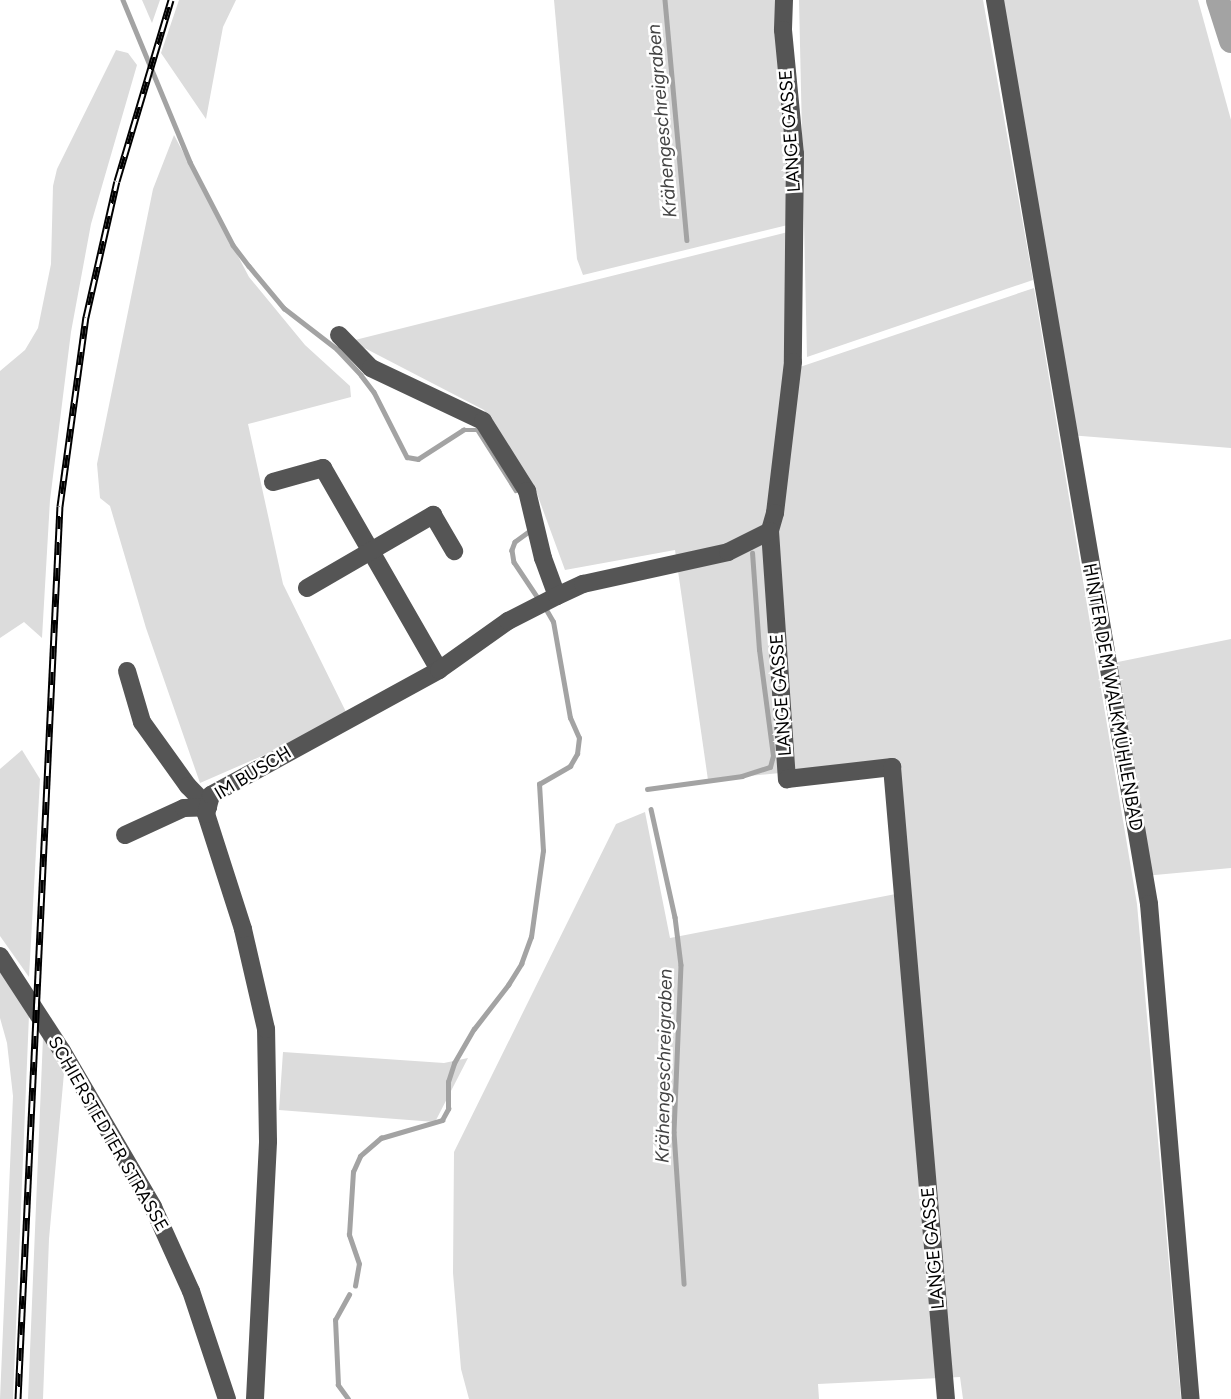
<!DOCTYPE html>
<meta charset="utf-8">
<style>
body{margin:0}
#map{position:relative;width:1231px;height:1399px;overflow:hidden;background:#fff;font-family:Figtree,sans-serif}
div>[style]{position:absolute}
.green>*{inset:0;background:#dcdcdc}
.stream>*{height:4.5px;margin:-2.25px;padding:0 2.25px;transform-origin:2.25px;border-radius:2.25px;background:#a3a3a3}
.river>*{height:24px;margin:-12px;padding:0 12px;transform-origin:12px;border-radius:12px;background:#a3a3a3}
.minor>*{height:18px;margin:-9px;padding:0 9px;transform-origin:9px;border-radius:9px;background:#555}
.rail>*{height:7px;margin-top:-3.5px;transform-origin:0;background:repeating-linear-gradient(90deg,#fff 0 13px,#000 0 26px);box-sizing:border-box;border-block:2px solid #000}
span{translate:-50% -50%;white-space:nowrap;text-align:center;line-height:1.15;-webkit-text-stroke:5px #fff;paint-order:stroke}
.street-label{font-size:18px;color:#000}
.water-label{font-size:19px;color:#444;font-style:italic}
</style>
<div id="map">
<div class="green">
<i style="clip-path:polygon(142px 0,160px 0,152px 23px)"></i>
<i style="clip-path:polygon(179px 0,236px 0,223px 27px,206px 119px,161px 53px)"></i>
<i style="clip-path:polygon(554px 0,784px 0,796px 223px,583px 275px,577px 259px)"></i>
<i style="clip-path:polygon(799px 0,983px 0,1033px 280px,807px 357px)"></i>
<i style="clip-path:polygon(995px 0,1198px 0,1231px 120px,1231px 448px,1069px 435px)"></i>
<i style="clip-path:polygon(116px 50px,128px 53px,137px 65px,91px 224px,71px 332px,50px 500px,42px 638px,24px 622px,0 638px,0 371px,25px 350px,38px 328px,51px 264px,53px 186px,57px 169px)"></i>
<i style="clip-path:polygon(174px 135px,249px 277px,305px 345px,350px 386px,351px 397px,248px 424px,283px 584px,349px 718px,200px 783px,146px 628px,110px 506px,100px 498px,97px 464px,153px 189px)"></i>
<i style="clip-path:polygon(788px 232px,788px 371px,1034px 288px,1137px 904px,1181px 1399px,963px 1399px,960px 1377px,818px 1384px,819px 1399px,469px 1399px,461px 1369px,453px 1273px,454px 1152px,616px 824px,645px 812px,670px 938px,906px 892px,894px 762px,708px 780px,675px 550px,565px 570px,536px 491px,484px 410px,351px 341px)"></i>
<i style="clip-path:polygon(1231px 639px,1231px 868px,1144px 876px,1108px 664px)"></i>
<i style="clip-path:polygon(22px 750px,40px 779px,29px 977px,0 936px,0 769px)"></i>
<i style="clip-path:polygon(0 968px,29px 1015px,13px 1399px,0 1399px,13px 1096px,7px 1043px,0 1018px)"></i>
<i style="clip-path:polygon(43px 1037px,64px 1073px,49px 1239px,43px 1399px,28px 1399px)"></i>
<i style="clip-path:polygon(283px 1052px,444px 1063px,468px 1058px,435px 1122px,279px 1110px)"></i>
</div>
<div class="stream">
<i style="left:123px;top:0;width:175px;rotate:67.5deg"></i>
<i style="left:190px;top:162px;width:93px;rotate:62.6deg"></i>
<i style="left:233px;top:245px;width:26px;rotate:53deg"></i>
<i style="left:249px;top:266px;width:55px;rotate:50.2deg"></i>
<i style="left:284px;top:308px;width:67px;rotate:37.7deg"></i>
<i style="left:337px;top:349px;width:35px;rotate:47deg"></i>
<i style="left:361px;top:375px;width:21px;rotate:53deg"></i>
<i style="left:374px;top:392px;width:73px;rotate:63.1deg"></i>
<i style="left:407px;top:457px;width:11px;rotate:10deg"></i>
<i style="left:418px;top:459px;width:54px;rotate:-32.8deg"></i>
<i style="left:463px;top:430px;width:15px"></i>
<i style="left:478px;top:430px;width:71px;rotate:57.7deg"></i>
<i style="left:665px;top:0;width:241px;rotate:84.8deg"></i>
<i style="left:533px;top:529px;width:22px;rotate:144deg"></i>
<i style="left:515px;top:542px;width:9px;rotate:111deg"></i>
<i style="left:512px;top:550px;width:12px;rotate:81deg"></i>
<i style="left:514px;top:562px;width:47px;rotate:56.3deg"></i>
<i style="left:647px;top:789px;width:96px;rotate:-7.8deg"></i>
<i style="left:742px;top:776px;width:29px;rotate:-18deg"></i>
<i style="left:770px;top:767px;width:11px;rotate:-75deg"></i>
<i style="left:773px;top:756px;width:107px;rotate:-97.5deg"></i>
<i style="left:759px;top:650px;width:97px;rotate:-94.1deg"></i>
<i style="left:651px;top:809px;width:111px;rotate:77.5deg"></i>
<i style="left:675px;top:917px;width:48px;rotate:82.9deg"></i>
<i style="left:681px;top:965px;width:167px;rotate:92.4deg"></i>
<i style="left:674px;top:1132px;width:152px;rotate:86.2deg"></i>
<i style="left:355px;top:1286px;width:22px;rotate:-80deg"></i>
<i style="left:359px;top:1264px;width:31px;rotate:-109deg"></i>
<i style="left:349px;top:1235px;width:63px;rotate:-86.4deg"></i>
<i style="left:353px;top:1172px;width:17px;rotate:-66deg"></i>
<i style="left:360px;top:1156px;width:28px;rotate:-41deg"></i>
<i style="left:381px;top:1138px;width:64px;rotate:-16.4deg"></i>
<i style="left:442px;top:1120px;width:13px;rotate:-61deg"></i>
<i style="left:448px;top:1109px;width:27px;rotate:-90deg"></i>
<i style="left:448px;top:1082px;width:20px;rotate:-72deg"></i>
<i style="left:454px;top:1063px;width:39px;rotate:-60deg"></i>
<i style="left:474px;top:1029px;width:56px;rotate:-52.3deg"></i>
<i style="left:508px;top:985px;width:25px;rotate:-58deg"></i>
<i style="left:521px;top:964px;width:29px;rotate:-70deg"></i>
<i style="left:531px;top:937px;width:87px;rotate:-82.1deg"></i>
<i style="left:543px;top:851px;width:67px;rotate:-93.4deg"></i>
<i style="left:539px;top:784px;width:36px;rotate:-30deg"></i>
<i style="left:570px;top:766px;width:14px;rotate:-60deg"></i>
<i style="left:577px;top:754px;width:16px;rotate:-83deg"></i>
<i style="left:579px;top:738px;width:22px;rotate:-114deg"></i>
<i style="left:570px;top:718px;width:97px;rotate:-100deg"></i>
<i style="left:553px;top:622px;width:16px;rotate:-120deg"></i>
<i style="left:348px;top:1399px;width:17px;rotate:-126deg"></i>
<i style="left:338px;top:1385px;width:65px;rotate:-92.6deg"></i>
<i style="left:335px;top:1320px;width:29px;rotate:-61deg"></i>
</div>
<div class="river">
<i style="left:1218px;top:0;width:43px;rotate:72.4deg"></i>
</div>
<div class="minor">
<i style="left:784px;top:0;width:30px;rotate:92deg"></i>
<i style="left:783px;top:30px;width:125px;rotate:84.5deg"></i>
<i style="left:795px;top:154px;width:208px;rotate:90.6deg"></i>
<i style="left:793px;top:362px;width:152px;rotate:96.8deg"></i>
<i style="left:775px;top:513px;width:19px;rotate:106deg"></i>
<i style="left:770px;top:531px;width:249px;rotate:86.1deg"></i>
<i style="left:787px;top:779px;width:106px;rotate:-6.5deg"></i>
<i style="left:892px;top:767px;width:634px;rotate:85.12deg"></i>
<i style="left:995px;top:0;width:917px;rotate:80.33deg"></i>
<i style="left:1149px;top:904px;width:497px;rotate:85.2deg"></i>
<i style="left:339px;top:335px;width:46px;rotate:45.9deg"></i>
<i style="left:371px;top:368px;width:124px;rotate:25.3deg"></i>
<i style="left:483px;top:421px;width:83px;rotate:57.8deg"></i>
<i style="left:527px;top:491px;width:69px;rotate:76.6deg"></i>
<i style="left:543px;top:558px;width:40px;rotate:69.8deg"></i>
<i style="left:273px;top:482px;width:52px;rotate:-15.6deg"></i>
<i style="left:323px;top:468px;width:233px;rotate:60.1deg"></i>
<i style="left:307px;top:588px;width:146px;rotate:-30.1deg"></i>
<i style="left:433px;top:515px;width:42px;rotate:59.7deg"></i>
<i style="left:127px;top:671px;width:53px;rotate:73.6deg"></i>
<i style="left:142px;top:722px;width:79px;rotate:54.3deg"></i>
<i style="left:188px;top:786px;width:29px;rotate:46deg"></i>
<i style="left:125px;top:835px;width:65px;rotate:-24.6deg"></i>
<i style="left:184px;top:808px;width:24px;rotate:-2deg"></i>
<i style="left:0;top:956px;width:113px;rotate:56.9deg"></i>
<i style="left:62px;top:1051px;width:181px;rotate:59.7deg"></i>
<i style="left:153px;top:1207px;width:92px;rotate:65.7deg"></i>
<i style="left:191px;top:1291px;width:114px;rotate:71.6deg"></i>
<i style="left:255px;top:1399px;width:258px;rotate:-87.1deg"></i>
<i style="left:268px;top:1141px;width:112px;rotate:-91deg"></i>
<i style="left:266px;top:1029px;width:103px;rotate:-103deg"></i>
<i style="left:243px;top:929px;width:121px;rotate:-107.8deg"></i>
<i style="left:206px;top:814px;width:20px;rotate:-75deg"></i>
<i style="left:211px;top:795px;width:260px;rotate:-28.7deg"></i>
<i style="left:439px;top:670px;width:85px;rotate:-35.4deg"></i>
<i style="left:508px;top:621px;width:55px;rotate:-27deg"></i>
<i style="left:557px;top:596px;width:29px;rotate:-25deg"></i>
<i style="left:583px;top:584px;width:148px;rotate:-12.4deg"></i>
<i style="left:728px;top:552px;width:47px;rotate:-26.6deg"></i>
</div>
<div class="rail">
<i style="left:18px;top:1399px;width:894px;rotate:-87.31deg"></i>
<i style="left:60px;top:506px;width:191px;rotate:-82.2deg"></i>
<i style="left:86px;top:317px;width:139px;rotate:-77.2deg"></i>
<i style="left:117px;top:181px;width:189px;rotate:-73.4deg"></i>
</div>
<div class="street-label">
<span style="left:790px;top:131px;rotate:-94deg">LANGE GASSE</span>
<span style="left:781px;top:695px;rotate:-94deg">LANGE GASSE</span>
<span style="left:1113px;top:697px;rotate:80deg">HINTER DEM WALKMÜHLENBAD</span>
<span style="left:253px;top:773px;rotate:-31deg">IM BUSCH</span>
<span style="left:108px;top:1134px;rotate:60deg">SCHIERSTEDTER STRASSE</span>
<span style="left:933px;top:1248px;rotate:-95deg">LANGE GASSE</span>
</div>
<div class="water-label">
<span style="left:662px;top:121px;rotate:-95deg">Krähengeschreigraben</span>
<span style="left:664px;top:1066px;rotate:-89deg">Krähengeschreigraben</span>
</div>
</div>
